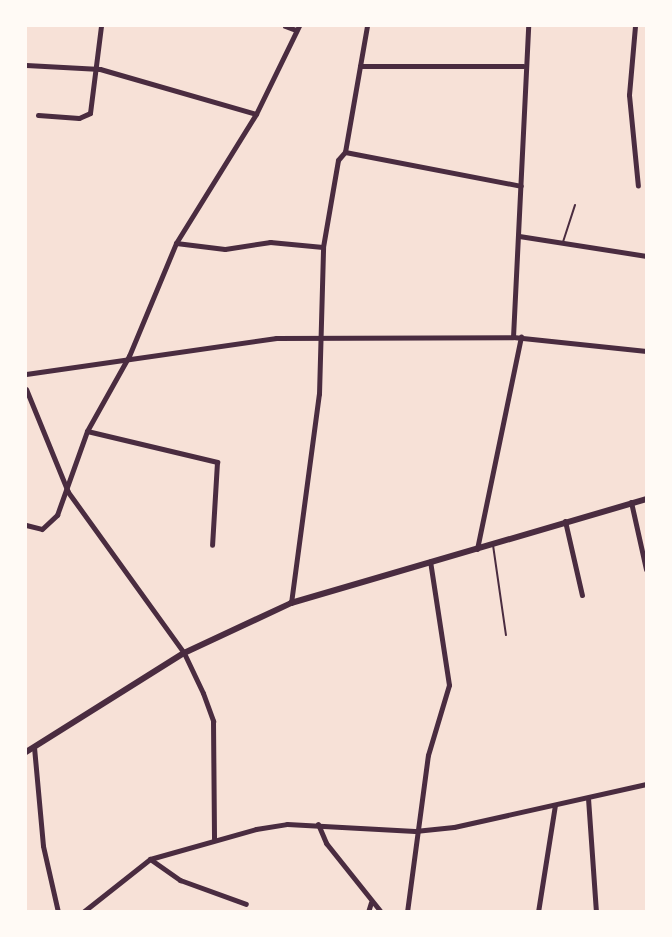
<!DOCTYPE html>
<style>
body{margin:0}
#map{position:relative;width:672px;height:937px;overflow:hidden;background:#f7e1d7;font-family:"DM Sans",sans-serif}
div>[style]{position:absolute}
.service>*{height:2px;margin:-1px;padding:0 1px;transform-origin:1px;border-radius:1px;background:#4a2c40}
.minor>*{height:5px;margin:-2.5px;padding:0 2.5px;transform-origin:2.5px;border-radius:2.5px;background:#4a2c40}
.tertiary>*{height:6px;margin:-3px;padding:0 3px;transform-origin:3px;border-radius:3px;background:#4a2c40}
span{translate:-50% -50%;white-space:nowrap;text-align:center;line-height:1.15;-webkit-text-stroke:5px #fffaf5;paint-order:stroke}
.frame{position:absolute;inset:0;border:27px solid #fffaf5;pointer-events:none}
</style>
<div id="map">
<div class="service">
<i style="left:563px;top:242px;width:39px;rotate:-72deg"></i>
<i style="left:493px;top:545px;width:91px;rotate:81.8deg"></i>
</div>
<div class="minor">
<i style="left:285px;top:26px;width:12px;rotate:20deg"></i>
<i style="left:635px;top:26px;width:69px;rotate:95deg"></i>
<i style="left:629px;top:95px;width:91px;rotate:84.4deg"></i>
<i style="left:26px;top:65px;width:74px;rotate:3.1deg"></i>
<i style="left:100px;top:69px;width:162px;rotate:16.1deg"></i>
<i style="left:360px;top:66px;width:163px"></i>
<i style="left:38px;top:115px;width:41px;rotate:4.2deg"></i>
<i style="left:79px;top:118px;width:12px;rotate:-24deg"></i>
<i style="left:90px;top:113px;width:88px;rotate:-82.8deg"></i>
<i style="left:345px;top:152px;width:128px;rotate:-80.1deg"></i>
<i style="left:519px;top:236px;width:129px;rotate:8.9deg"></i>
<i style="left:176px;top:243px;width:49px;rotate:7deg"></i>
<i style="left:225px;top:249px;width:46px;rotate:-8.8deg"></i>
<i style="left:270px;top:242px;width:53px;rotate:5.4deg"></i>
<i style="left:513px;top:337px;width:311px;rotate:-87.2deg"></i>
<i style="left:26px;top:374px;width:253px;rotate:-8.2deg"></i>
<i style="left:276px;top:338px;width:237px;rotate:-0.2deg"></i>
<i style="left:513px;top:337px;width:134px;rotate:6deg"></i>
<i style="left:26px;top:389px;width:111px;rotate:67.8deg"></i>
<i style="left:68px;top:492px;width:198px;rotate:54.2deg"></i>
<i style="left:184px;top:653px;width:44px;rotate:64.6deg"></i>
<i style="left:203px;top:693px;width:30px;rotate:70deg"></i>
<i style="left:213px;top:721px;width:118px;rotate:89.5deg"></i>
<i style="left:87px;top:431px;width:134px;rotate:13.4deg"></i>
<i style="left:217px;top:462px;width:83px;rotate:93.4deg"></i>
<i style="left:631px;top:502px;width:69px;rotate:77.4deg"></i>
<i style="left:565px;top:521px;width:76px;rotate:77.1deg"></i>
<i style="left:26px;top:525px;width:16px;rotate:14deg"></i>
<i style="left:42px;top:529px;width:21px;rotate:-43deg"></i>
<i style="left:57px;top:515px;width:89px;rotate:-70.3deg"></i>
<i style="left:87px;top:431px;width:86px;rotate:-60.8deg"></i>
<i style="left:129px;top:356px;width:122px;rotate:-67.4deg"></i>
<i style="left:176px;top:243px;width:152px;rotate:-58.2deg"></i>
<i style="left:256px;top:114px;width:98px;rotate:-64deg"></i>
<i style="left:477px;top:549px;width:217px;rotate:-78.3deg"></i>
<i style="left:291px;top:603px;width:211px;rotate:-82.4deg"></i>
<i style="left:319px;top:394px;width:147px;rotate:-88.4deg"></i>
<i style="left:323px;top:247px;width:88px;rotate:-80.2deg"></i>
<i style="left:338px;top:160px;width:11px;rotate:-49deg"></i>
<i style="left:345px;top:152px;width:179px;rotate:10.9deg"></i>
<i style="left:34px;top:747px;width:99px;rotate:84.8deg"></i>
<i style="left:43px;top:846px;width:68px;rotate:77.2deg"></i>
<i style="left:588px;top:798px;width:114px;rotate:86deg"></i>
<i style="left:318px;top:824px;width:21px;rotate:67deg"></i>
<i style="left:326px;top:843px;width:88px;rotate:51.4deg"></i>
<i style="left:150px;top:859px;width:37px;rotate:35deg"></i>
<i style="left:180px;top:880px;width:70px;rotate:20deg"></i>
<i style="left:83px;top:912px;width:85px;rotate:-38.3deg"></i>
<i style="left:150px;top:859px;width:110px;rotate:-15.8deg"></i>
<i style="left:256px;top:829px;width:31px;rotate:-9deg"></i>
<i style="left:287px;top:824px;width:128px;rotate:3.1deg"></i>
<i style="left:415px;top:831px;width:39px;rotate:-6deg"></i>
<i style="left:454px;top:827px;width:197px;rotate:-12.6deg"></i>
<i style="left:368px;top:912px;width:10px;rotate:-73deg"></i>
<i style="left:407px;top:912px;width:158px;rotate:-82.4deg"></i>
<i style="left:428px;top:755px;width:73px;rotate:-73.3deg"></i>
<i style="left:449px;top:685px;width:125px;rotate:-98.7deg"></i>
<i style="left:538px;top:912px;width:108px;rotate:-81deg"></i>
</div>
<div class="tertiary">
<i style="left:26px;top:752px;width:186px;rotate:-32.1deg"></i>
<i style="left:184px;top:653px;width:118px;rotate:-25deg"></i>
<i style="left:291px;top:603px;width:370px;rotate:-16.3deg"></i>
</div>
<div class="frame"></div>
</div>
